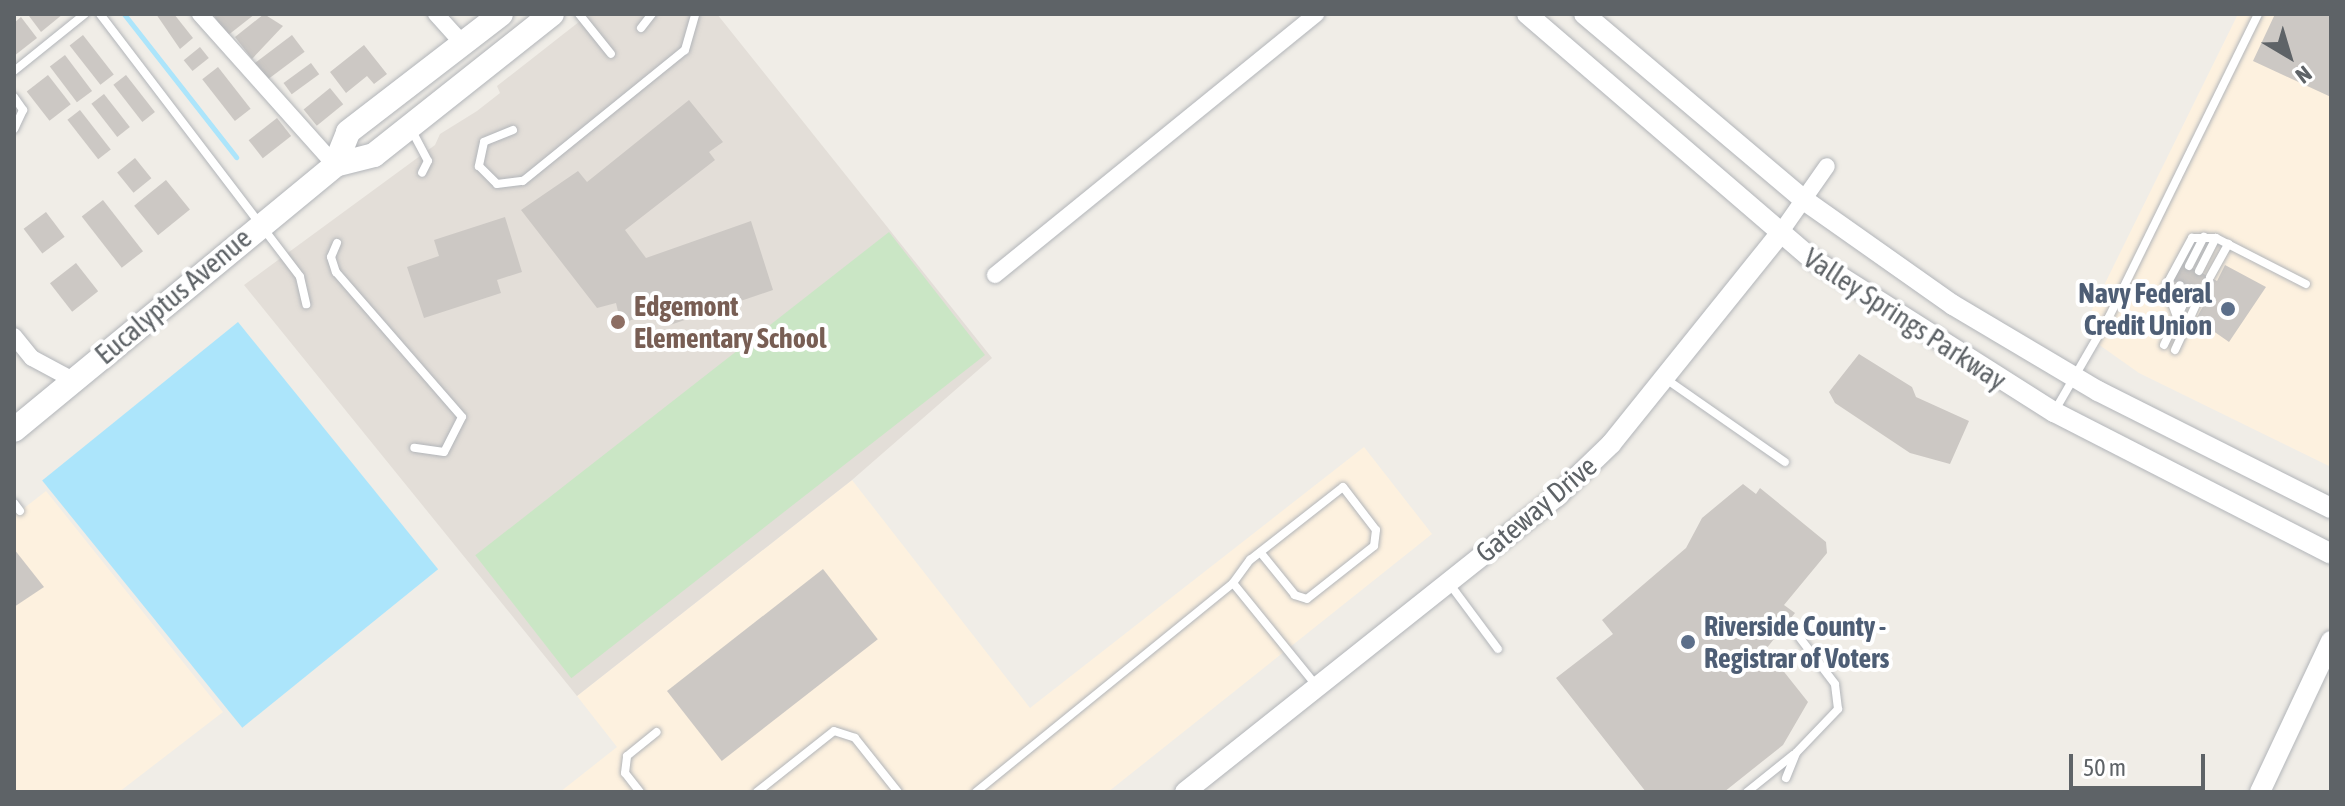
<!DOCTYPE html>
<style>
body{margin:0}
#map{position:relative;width:2345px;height:806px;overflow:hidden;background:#f0ede7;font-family:"Asap Condensed",sans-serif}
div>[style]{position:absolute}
.commercial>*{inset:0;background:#fdf1df}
.education>*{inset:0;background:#e3ded8}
.green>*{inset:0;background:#cae6c5;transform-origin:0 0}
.water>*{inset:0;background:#ace5fb;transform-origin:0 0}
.stream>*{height:5px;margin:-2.5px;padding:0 2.5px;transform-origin:2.5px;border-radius:2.5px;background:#ace5fb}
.building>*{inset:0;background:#ccc8c4;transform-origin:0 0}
.roads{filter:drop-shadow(0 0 2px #b2b5b9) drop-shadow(0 0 2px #b2b5b9)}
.service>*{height:8px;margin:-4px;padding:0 4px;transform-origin:4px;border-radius:4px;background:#fff}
.minor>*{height:16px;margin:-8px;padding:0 8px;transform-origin:8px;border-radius:8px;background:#fff}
.tertiary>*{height:20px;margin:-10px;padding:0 10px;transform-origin:10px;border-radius:10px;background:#fff}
.secondary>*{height:24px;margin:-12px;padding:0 12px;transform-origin:12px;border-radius:12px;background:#fff}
.dots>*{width:22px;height:22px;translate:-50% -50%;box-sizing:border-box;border:4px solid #fff;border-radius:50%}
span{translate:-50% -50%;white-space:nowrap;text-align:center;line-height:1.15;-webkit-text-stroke:8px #fff;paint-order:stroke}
.service-label{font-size:28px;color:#4e5e75;font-weight:700}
.right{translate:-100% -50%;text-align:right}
.left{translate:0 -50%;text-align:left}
.street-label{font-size:28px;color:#5e6367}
.education-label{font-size:28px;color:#785e54;font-weight:700}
.frame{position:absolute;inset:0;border:16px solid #5e6367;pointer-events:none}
.north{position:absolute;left:2249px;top:16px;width:80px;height:80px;-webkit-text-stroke:6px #fff;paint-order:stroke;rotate:142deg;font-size:22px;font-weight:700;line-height:32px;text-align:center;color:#5e6367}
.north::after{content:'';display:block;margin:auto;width:28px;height:36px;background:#5e6367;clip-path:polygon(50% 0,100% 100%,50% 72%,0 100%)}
.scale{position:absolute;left:2069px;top:754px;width:136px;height:36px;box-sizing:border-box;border:4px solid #5e6367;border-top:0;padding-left:10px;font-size:24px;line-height:28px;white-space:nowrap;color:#5e6367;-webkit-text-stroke:6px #fff;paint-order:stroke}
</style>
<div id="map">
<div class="commercial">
<i style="clip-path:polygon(2238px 14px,2331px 14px,2331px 467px,2139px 373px,2081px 332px)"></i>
<i style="clip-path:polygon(1364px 447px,1432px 534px,1108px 792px,560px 792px,617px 747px,577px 696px,852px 480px,1030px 708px)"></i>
<i style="clip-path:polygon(46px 491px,223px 712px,119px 792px,14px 792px,14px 516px)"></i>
</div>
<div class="education">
<i style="clip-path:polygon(589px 14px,717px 14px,992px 358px,852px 480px,577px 696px,244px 285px,435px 145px,440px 134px,477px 111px,500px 93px,497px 86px)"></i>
</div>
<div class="green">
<i style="left:889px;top:232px;width:156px;height:525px;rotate:52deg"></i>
</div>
<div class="water">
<i style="left:238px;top:322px;width:318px;height:252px;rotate:51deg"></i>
</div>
<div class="stream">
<i style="left:124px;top:14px;width:182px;rotate:51.9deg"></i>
</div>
<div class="building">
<i style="clip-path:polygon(63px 14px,41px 32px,29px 16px,31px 14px)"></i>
<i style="clip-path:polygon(156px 14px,174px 14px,193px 38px,180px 49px)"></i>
<i style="clip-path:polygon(213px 14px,255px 14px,227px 36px)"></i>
<i style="clip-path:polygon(264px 14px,283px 26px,252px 59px,235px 37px)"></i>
<i style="clip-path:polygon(2275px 14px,2331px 14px,2331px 97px,2253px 61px)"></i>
<i style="clip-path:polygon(21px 17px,37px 38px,14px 56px,14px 23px)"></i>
<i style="left:83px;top:35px;width:50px;height:17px;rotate:52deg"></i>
<i style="left:292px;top:35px;width:21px;height:50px;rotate:53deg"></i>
<i style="clip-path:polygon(364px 45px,387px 74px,374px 84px,367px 76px,346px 93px,330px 72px)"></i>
<i style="left:200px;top:47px;width:14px;height:21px;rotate:51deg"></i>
<i style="left:65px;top:55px;width:45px;height:19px;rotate:53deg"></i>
<i style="left:311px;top:63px;width:14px;height:34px;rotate:54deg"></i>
<i style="left:218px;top:67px;width:53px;height:20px;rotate:52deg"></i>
<i style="left:48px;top:75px;width:37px;height:27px;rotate:52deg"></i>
<i style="left:126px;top:75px;width:47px;height:16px;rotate:52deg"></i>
<i style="left:330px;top:88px;width:21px;height:34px;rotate:51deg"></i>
<i style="left:104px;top:94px;width:42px;height:16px;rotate:52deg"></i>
<i style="clip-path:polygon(689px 100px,723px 142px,709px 152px,715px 160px,625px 230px,646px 258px,751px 221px,773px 290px,670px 325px,665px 307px,621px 324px,616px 303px,597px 308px,521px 210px,578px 171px,587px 182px)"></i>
<i style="left:80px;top:110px;width:50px;height:16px;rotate:52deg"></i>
<i style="left:277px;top:118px;width:23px;height:36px;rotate:52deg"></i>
<i style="left:135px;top:158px;width:26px;height:23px;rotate:51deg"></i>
<i style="left:166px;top:180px;width:38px;height:41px;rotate:51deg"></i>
<i style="left:103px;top:200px;width:65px;height:27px;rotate:52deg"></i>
<i style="left:46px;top:212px;width:31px;height:28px;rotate:53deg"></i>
<i style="clip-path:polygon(505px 217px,522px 272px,497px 280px,501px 293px,424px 318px,407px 267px,439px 256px,434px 240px)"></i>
<i style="left:76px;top:263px;width:36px;height:33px;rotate:52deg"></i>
<i style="clip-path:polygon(2183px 263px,2217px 281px,2225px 265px,2266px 287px,2229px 342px,2196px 319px,2207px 299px,2173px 281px)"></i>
<i style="clip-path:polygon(1859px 354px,1912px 387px,1916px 397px,1969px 421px,1950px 464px,1910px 453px,1835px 403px,1829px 392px)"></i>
<i style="clip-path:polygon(1743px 484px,1756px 494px,1760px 488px,1826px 542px,1827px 553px,1784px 605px,1795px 613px,1766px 649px,1808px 702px,1783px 745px,1724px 792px,1646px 792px,1556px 678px,1613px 634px,1602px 620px,1686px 548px,1702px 518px)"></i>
<i style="clip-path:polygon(14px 549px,44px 587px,14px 607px)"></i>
<i style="left:823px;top:569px;width:89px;height:198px;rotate:52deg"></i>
</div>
<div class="roads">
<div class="service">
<i style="left:100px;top:14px;width:330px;rotate:52.7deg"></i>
<i style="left:300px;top:277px;width:28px;rotate:77deg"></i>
<i style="left:579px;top:14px;width:51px;rotate:51.3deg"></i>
<i style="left:641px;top:28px;width:18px;rotate:-52deg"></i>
<i style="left:14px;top:71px;width:91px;rotate:-38.8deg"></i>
<i style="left:14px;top:97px;width:16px;rotate:55deg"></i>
<i style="left:23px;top:110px;width:21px;rotate:115deg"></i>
<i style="left:411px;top:129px;width:36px;rotate:62deg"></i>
<i style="left:428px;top:161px;width:13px;rotate:117deg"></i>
<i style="left:513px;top:130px;width:31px;rotate:158deg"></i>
<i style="left:484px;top:142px;width:25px;rotate:102deg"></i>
<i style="left:479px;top:166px;width:25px;rotate:45deg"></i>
<i style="left:497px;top:184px;width:26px;rotate:-7deg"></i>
<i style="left:523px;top:181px;width:208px;rotate:-39deg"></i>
<i style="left:685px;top:50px;width:37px;rotate:-74deg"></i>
<i style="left:337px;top:243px;width:15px;rotate:113deg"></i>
<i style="left:331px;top:257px;width:16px;rotate:72deg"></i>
<i style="left:336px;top:272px;width:192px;rotate:49deg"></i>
<i style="left:462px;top:417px;width:39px;rotate:117deg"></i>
<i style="left:444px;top:452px;width:30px;rotate:-172deg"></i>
<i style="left:2189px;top:266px;width:33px;rotate:-63deg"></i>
<i style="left:2199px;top:271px;width:37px;rotate:-63deg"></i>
<i style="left:2210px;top:277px;width:38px;rotate:-61deg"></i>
<i style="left:2177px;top:312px;width:27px;rotate:-84deg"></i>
<i style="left:2177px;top:317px;width:33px;rotate:-110deg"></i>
<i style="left:2166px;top:286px;width:55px;rotate:-61.6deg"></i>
<i style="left:2192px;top:238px;width:24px"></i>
<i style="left:2216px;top:238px;width:101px;rotate:27.1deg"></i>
<i style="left:2164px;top:345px;width:61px;rotate:-64.7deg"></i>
<i style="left:2175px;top:350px;width:60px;rotate:-65.2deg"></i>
<i style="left:1666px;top:379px;width:145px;rotate:34.9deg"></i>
<i style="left:2054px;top:412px;width:110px;rotate:-59.9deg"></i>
<i style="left:2109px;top:317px;width:338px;rotate:-63.8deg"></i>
<i style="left:14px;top:503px;width:10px;rotate:53deg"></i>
<i style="left:1233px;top:583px;width:132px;rotate:50.9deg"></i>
<i style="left:1449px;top:583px;width:82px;rotate:53.4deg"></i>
<i style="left:1786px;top:778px;width:27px;rotate:-68deg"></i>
<i style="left:1796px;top:753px;width:61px;rotate:-46.3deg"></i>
<i style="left:1838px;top:709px;width:25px;rotate:-97deg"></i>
<i style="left:1835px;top:684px;width:58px;rotate:-127.3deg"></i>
<i style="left:640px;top:792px;width:24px;rotate:-128deg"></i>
<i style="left:625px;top:773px;width:17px;rotate:-83deg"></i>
<i style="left:627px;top:756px;width:38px;rotate:-39deg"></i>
<i style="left:757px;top:792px;width:98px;rotate:-38.4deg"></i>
<i style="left:834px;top:731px;width:22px;rotate:18deg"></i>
<i style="left:855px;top:738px;width:69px;rotate:51.5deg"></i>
<i style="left:976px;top:792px;width:331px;rotate:-39.1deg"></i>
<i style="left:1233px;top:583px;width:29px;rotate:-54deg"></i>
<i style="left:1250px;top:560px;width:118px;rotate:-38.1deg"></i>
<i style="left:1343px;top:487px;width:54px;rotate:52.5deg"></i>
<i style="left:1376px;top:530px;width:16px;rotate:97deg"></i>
<i style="left:1374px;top:546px;width:85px;rotate:141.7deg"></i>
<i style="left:1307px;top:599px;width:13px;rotate:-162deg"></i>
<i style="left:1295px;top:595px;width:55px;rotate:-129.1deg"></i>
<i style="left:1747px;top:792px;width:59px;rotate:-38.8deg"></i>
</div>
<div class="minor">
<i style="left:200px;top:14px;width:203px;rotate:48.2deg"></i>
<i style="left:436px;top:14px;width:40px;rotate:48deg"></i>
<i style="left:1778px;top:236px;width:85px;rotate:-55deg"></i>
<i style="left:995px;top:275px;width:414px;rotate:-39.1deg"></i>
<i style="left:14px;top:336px;width:28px;rotate:51deg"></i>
<i style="left:32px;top:358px;width:47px;rotate:28.2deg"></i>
</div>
<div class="tertiary">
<i style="left:1527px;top:14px;width:374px;rotate:40.7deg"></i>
<i style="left:1811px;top:258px;width:288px;rotate:32.4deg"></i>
<i style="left:2054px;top:412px;width:311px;rotate:27.1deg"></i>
<i style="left:1584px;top:14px;width:288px;rotate:40.2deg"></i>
<i style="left:1804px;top:200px;width:182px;rotate:35.2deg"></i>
<i style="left:1953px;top:305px;width:169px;rotate:30.7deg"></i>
<i style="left:2098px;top:391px;width:261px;rotate:26.7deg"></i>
<i style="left:1185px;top:792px;width:477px;rotate:-38.5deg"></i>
<i style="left:1558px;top:495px;width:74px;rotate:-43.9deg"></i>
<i style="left:1611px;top:444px;width:267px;rotate:-51.2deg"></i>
<i style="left:2260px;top:792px;width:167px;rotate:-64.8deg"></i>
</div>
<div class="secondary">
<i style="left:335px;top:165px;width:35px;rotate:-68deg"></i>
<i style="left:348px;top:132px;width:193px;rotate:-37.6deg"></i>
<i style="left:14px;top:430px;width:416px;rotate:-39.5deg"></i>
<i style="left:335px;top:165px;width:40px;rotate:-14.4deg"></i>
<i style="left:374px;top:155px;width:227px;rotate:-38.4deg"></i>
</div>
</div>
<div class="dots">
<i style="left:2228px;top:309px;background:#5c6f8a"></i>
<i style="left:618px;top:322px;background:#8d6e63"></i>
<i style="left:1688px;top:642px;background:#5c6f8a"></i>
</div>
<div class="service-label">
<span class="right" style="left:2212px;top:309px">Navy Federal<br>Credit Union</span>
<span class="left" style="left:1704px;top:642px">Riverside County -<br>Registrar of Voters</span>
</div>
<div class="street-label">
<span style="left:173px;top:296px;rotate:-40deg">Eucalyptus Avenue</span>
<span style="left:1905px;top:319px;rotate:33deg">Valley Springs Parkway</span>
<span style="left:1536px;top:509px;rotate:-40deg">Gateway Drive</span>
</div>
<div class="education-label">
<span class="left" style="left:634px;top:322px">Edgemont<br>Elementary School</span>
</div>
<div class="frame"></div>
<div class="north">N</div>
<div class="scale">50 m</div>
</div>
